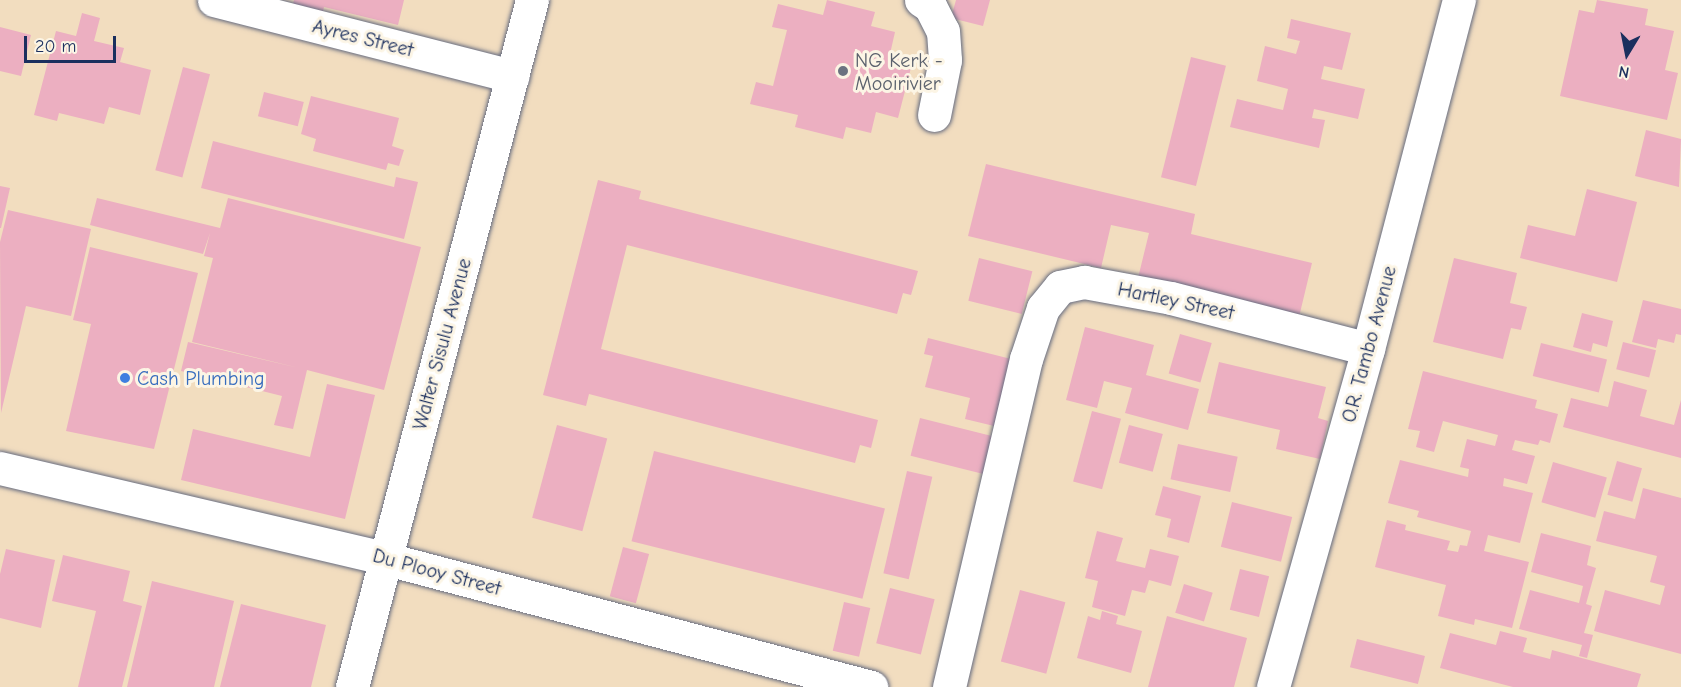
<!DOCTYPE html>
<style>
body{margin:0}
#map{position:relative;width:1681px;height:687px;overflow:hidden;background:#f2ddbf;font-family:"Comic Neue",sans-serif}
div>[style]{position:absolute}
.building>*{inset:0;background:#ecafc1;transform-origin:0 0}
.roads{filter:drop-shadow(0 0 2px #666c80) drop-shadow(0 0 2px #666c80)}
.minor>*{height:33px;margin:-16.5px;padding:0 16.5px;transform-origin:16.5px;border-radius:16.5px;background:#fff}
.dots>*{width:16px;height:16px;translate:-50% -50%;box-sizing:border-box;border:3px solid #fcf5e5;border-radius:50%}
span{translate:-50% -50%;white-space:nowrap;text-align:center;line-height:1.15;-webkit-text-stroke:6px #fcf5e5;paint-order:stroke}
.street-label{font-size:20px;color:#1b2f5e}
.worship-label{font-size:20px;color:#5b616d}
.left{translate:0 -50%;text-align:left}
.shop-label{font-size:20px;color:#366cbe}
.north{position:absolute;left:1597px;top:24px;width:60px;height:60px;-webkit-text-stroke:4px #fcf5e5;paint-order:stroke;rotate:190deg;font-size:16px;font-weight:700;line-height:24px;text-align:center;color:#1b2f5e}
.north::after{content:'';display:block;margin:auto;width:21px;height:27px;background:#1b2f5e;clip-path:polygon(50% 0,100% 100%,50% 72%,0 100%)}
.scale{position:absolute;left:24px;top:36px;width:92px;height:27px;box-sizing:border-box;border:3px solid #1b2f5e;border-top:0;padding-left:8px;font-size:18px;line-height:21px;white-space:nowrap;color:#1b2f5e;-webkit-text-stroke:4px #fcf5e5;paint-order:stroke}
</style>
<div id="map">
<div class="building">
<i style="clip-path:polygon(294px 0,404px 0,398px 25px,324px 7px,322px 15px,292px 7px)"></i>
<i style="clip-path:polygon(827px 0,875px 12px,871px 26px,895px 32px,890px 54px,913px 60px,898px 118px,876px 112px,871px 133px,846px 127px,843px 139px,795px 127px,798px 115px,750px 104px,756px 82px,773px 86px,787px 30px,772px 27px,778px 4px,823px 15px)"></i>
<i style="clip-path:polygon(956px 0,990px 0,983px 26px,951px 18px)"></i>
<i style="clip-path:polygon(1597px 0,1648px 9px,1645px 25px,1674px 31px,1665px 70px,1678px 73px,1667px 120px,1560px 96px,1579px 10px,1594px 13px)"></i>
<i style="clip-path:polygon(82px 13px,100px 18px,94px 41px,124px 48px,120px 62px,151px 70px,140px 115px,109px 107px,104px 124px,59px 113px,57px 121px,34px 115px,56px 31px,76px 36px)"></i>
<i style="clip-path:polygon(1291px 19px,1351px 33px,1342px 70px,1324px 66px,1321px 79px,1365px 89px,1358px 119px,1314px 109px,1312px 118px,1325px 120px,1319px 148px,1230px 127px,1237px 99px,1283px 110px,1288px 89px,1257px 81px,1265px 46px,1296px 54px,1300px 41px,1287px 38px)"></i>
<i style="clip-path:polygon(0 27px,31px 35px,21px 76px,0 71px)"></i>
<i style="left:1191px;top:57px;width:36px;height:124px;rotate:14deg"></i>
<i style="left:183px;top:67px;width:28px;height:107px;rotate:15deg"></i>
<i style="left:264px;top:92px;width:41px;height:25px;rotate:14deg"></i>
<i style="clip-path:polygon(311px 96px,399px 118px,392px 146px,404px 150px,399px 166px,388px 163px,386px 170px,313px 151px,316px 139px,301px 134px)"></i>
<i style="clip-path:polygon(1646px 130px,1681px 139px,1679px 187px,1635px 176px)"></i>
<i style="clip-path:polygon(213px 141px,394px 187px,396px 177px,418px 182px,404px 239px,201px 188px)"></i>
<i style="clip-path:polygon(986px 164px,1195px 214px,1191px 234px,1312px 263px,1299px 317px,1138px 278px,1149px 233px,1111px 225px,1101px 268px,968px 236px)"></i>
<i style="clip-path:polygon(598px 180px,641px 191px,639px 199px,918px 271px,911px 295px,903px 293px,897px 314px,627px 245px,601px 349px,878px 420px,871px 448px,860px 445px,855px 463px,589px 394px,586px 406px,543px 395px)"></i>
<i style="clip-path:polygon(0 186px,10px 188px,1px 228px,0 228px)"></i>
<i style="clip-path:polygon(1587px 189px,1637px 202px,1617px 282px,1520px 258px,1528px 225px,1575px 236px)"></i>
<i style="clip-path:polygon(97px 198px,220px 228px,228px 198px,421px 247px,384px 390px,307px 370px,293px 429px,274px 425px,282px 396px,181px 371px,188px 342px,299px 368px,192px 342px,213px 258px,204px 256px,210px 233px,203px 254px,90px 225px)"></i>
<i style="clip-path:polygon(8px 210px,91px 229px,71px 316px,26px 306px,1px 413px,0 242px)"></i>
<i style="clip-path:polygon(90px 247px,198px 273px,154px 449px,66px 431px,91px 324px,73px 320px)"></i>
<i style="left:979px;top:258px;width:55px;height:44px;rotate:14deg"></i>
<i style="clip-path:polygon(1454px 258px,1517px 273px,1510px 303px,1527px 307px,1521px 330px,1511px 328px,1503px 359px,1433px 342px)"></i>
<i style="clip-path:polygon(1643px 300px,1681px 309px,1681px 335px,1676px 334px,1674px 343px,1658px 339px,1656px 348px,1632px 342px)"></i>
<i style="clip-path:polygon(1582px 313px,1613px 321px,1607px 347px,1593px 343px,1591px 352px,1573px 347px)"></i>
<i style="clip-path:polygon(1085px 327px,1154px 345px,1146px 375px,1199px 389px,1188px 430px,1125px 413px,1132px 388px,1104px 381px,1097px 408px,1066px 400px)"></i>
<i style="left:1180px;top:334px;width:33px;height:41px;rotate:16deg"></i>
<i style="clip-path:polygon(928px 338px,1011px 359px,994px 426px,965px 419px,970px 398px,925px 387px,933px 356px,924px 354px)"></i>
<i style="left:1623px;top:342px;width:34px;height:28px;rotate:14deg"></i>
<i style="left:1541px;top:343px;width:68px;height:34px;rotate:14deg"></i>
<i style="clip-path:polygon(1219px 362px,1326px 387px,1318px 418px,1328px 421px,1320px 459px,1276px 449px,1280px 430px,1207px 413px)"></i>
<i style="clip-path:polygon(1423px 371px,1537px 400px,1535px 408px,1558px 414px,1550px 443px,1540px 440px,1538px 445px,1515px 440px,1512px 450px,1535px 456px,1527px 484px,1504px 478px,1503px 486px,1533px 493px,1520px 543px,1488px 535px,1484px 551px,1529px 562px,1512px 628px,1475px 619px,1474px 625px,1438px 616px,1446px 585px,1375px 567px,1387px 520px,1406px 525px,1405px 530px,1450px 541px,1447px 550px,1458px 552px,1460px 545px,1467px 546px,1471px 531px,1417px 517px,1419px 511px,1388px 503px,1400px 460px,1468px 477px,1469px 469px,1460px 467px,1467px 439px,1495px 446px,1498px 435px,1443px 421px,1434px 452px,1416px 447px,1420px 431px,1408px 429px)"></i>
<i style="clip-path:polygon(1614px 381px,1647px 390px,1640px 416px,1674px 425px,1681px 400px,1681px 458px,1563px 427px,1571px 398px,1608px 407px)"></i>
<i style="clip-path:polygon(327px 384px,375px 395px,345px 519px,181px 480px,193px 429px,310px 457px)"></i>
<i style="left:1092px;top:411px;width:30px;height:73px;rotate:15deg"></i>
<i style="left:920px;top:418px;width:75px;height:39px;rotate:14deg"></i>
<i style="left:557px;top:425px;width:52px;height:96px;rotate:15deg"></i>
<i style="left:1129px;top:425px;width:35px;height:39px;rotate:15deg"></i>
<i style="left:1178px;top:444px;width:61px;height:36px;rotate:12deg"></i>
<i style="left:654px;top:451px;width:238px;height:93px;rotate:14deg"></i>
<i style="left:1617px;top:461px;width:26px;height:35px;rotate:16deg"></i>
<i style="left:1553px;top:462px;width:56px;height:42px;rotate:16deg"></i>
<i style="left:907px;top:471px;width:26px;height:105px;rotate:13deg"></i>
<i style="clip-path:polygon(1163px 486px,1201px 496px,1189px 543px,1167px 537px,1171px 519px,1155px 515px)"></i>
<i style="clip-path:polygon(1643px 488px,1681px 498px,1681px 654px,1594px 631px,1605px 590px,1660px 605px,1665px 586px,1650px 582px,1657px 556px,1596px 541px,1604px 511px,1635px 519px)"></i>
<i style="left:1232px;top:502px;width:62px;height:46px;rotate:14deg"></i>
<i style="clip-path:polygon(1097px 531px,1123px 538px,1116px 561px,1145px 568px,1150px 549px,1179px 556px,1171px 586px,1149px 580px,1145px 593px,1132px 590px,1125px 616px,1092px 607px,1098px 581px,1085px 578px)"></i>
<i style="clip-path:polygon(1541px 533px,1591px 546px,1587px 565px,1596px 568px,1586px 604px,1592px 606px,1584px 633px,1593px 635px,1587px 658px,1579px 656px,1582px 645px,1519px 629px,1530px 590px,1579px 603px,1583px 586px,1531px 572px)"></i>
<i style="left:623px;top:547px;width:27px;height:51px;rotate:15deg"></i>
<i style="clip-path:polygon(6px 549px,55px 560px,41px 628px,0 618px,0 574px)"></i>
<i style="clip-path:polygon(63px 555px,130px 571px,123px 601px,142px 606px,122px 687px,78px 687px,96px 611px,52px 601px)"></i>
<i style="left:1240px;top:569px;width:30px;height:42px;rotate:14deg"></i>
<i style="clip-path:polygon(152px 581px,234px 601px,214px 687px,127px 687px)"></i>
<i style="left:1184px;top:584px;width:30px;height:30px;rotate:17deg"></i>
<i style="left:890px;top:588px;width:46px;height:57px;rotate:14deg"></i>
<i style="left:1020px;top:590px;width:47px;height:74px;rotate:15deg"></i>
<i style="left:844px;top:602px;width:27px;height:50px;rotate:13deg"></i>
<i style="clip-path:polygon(241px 604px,326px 625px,311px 687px,220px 687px)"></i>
<i style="clip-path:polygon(1102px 611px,1118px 616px,1116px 624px,1142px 631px,1131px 673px,1077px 658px,1088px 616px,1100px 620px)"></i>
<i style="clip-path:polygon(1167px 616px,1247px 638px,1234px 687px,1148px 687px)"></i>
<i style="clip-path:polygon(1500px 631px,1527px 638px,1523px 652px,1550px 659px,1552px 650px,1641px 674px,1637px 687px,1513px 687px,1440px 668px,1450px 633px,1496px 645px)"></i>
<i style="left:1357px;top:639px;width:70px;height:29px;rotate:14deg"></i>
</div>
<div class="roads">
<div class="minor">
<i style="left:214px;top:0;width:308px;rotate:14.3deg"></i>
<i style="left:921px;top:0;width:11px;rotate:34deg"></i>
<i style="left:930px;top:6px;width:28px;rotate:63deg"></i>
<i style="left:943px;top:31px;width:29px;rotate:86deg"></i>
<i style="left:945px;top:60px;width:56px;rotate:101.3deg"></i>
<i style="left:0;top:468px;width:398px;rotate:13.2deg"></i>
<i style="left:387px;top:559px;width:501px;rotate:14.81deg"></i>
<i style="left:352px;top:687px;width:710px;rotate:-75.32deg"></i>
<i style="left:949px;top:687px;width:337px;rotate:-76.8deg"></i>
<i style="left:1026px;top:359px;width:54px;rotate:-71.6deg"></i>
<i style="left:1043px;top:308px;width:27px;rotate:-51deg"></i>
<i style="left:1060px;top:287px;width:25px;rotate:-12deg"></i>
<i style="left:1084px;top:282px;width:88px;rotate:10.4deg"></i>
<i style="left:1171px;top:298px;width:203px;rotate:14.5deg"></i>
<i style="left:1273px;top:687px;width:351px;rotate:-74.3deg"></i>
<i style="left:1368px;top:349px;width:361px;rotate:-75.4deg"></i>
</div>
</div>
<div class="dots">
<i style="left:843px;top:71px;background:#6b7280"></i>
<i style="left:125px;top:378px;background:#3f7fe0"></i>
</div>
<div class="street-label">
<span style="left:363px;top:38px;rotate:14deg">Ayres Street</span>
<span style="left:1176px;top:301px;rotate:12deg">Hartley Street</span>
<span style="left:442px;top:344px;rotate:-75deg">Walter Sisulu Avenue</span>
<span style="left:1369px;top:344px;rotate:-75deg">O.R. Tambo Avenue</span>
<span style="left:437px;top:572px;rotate:15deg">Du Plooy Street</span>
</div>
<div class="worship-label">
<span class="left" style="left:855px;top:72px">NG Kerk -<br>Mooirivier</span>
</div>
<div class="shop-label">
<span class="left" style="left:137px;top:378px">Cash Plumbing</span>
</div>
<div class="north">N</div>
<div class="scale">20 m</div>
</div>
